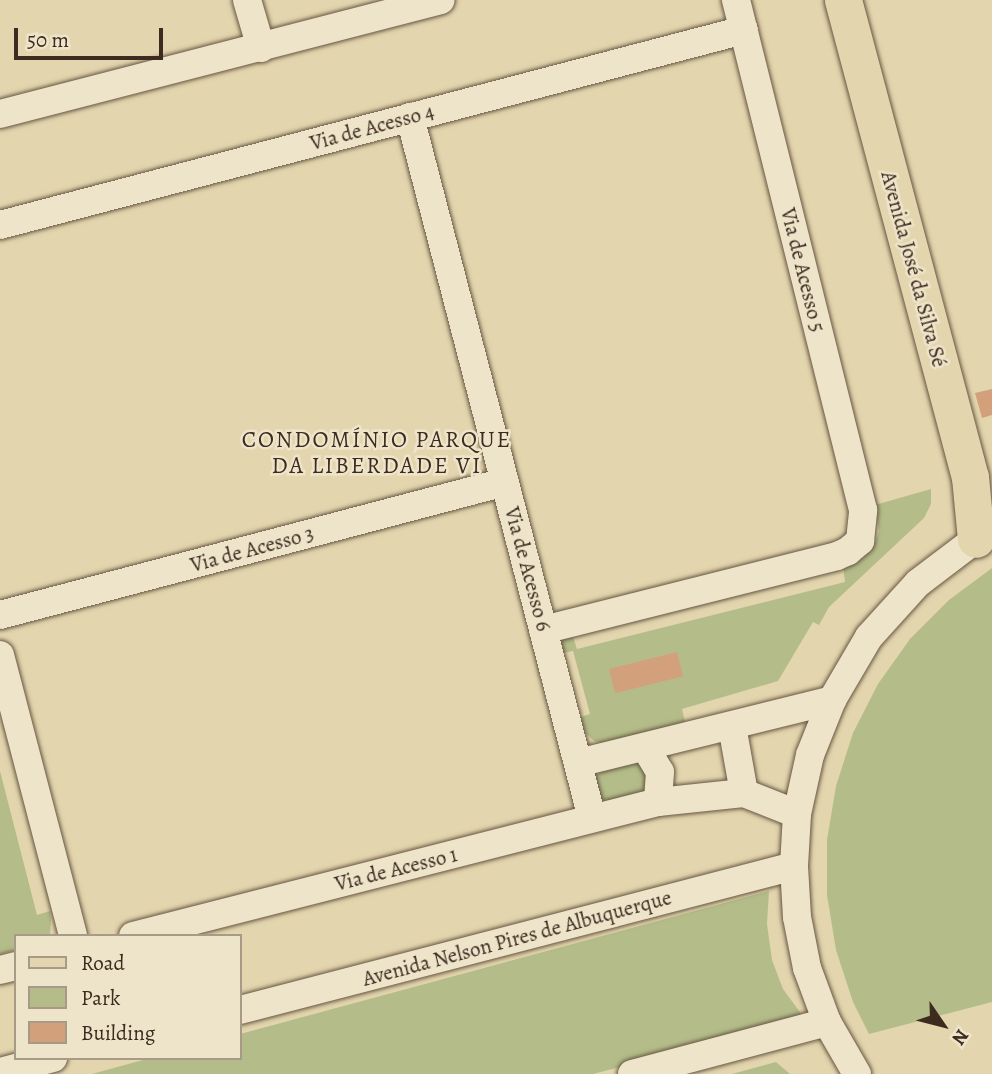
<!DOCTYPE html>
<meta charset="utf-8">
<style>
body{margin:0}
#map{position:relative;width:992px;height:1074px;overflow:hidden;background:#e3d5ad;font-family:Alegreya,serif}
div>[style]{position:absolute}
.green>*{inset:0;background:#b4bd89}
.building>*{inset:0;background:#d2a07b;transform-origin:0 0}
.roads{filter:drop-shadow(0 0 2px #665642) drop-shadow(0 0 2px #665642)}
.minor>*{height:28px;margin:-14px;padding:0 14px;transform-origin:14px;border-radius:14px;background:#ede4ca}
.major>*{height:37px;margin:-18.5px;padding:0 18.5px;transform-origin:18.5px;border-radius:18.5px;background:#e3d5ad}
span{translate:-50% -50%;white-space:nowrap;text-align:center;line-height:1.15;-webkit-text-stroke:5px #ede4ca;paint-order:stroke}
.street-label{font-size:21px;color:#3d2b1f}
.neighbourhood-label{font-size:23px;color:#3d2b1f;letter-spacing:2px}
.legend{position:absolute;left:14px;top:934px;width:228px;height:126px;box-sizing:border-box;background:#ede4ca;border:2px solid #a79a86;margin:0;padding:9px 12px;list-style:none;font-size:21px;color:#3d2b1f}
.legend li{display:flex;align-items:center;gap:14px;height:35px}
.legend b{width:35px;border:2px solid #a79a86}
.north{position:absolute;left:908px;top:990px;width:70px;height:70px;-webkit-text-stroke:5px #ede4ca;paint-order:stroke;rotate:125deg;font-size:19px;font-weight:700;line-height:28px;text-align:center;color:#3d2b1f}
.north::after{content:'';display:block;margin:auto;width:24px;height:32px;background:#3d2b1f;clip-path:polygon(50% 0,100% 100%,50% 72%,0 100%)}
.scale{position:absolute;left:14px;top:28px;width:149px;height:32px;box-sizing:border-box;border:4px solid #3d2b1f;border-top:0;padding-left:9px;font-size:21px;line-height:24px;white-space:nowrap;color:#3d2b1f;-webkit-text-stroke:5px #ede4ca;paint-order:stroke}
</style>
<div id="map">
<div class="green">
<i style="clip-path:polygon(931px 489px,931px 504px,924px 518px,829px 607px,819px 625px,813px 622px,778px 681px,682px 709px,685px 722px,609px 744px,594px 741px,580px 728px,575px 719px,590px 714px,573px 651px,558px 654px,559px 645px,566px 637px,572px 634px,577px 649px,845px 582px,843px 566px,863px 558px,875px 543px,879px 531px,875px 505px)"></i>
<i style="clip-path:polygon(992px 568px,992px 1002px,869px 1034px,853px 1002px,836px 950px,827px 895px,827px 840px,836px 786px,853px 733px,878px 684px,910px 639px,949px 600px)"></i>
<i style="clip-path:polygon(639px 762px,650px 767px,645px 791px,612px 801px,601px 799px,593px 783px,596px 777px,601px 772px)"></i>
<i style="clip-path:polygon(0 771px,37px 915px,50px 911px,51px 920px,50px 936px,16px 936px,16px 950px,0 954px)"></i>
<i style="clip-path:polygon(769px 891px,767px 924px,772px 960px,783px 989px,805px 1019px,593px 1074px,92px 1074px,150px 1058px,240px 1058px,240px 1034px)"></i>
<i style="clip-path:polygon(776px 1062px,790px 1074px,732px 1074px)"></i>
</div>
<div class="building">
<i style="clip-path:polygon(992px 389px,992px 415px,982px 418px,975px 393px)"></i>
<i style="left:677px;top:652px;width:25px;height:70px;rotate:76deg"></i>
</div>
<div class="roads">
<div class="minor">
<i style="left:247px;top:0;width:50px;rotate:73.7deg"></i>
<i style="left:0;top:114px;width:455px;rotate:-14.5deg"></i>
<i style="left:410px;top:117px;width:724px;rotate:75.45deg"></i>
<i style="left:0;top:225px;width:769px;rotate:-14.69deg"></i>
<i style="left:0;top:615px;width:522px;rotate:-14.75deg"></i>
<i style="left:543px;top:630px;width:303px;rotate:-14.1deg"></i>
<i style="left:837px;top:556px;width:12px;rotate:-24deg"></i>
<i style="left:848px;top:551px;width:16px;rotate:-40deg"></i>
<i style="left:860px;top:541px;width:31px;rotate:-84deg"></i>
<i style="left:863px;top:510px;width:526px;rotate:-103.98deg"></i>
<i style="left:0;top:655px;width:290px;rotate:75.4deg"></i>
<i style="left:732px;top:726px;width:68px;rotate:79.8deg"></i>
<i style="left:645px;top:747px;width:29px;rotate:59deg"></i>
<i style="left:660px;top:772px;width:30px;rotate:94deg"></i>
<i style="left:578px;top:763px;width:262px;rotate:-13.9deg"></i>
<i style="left:133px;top:936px;width:542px;rotate:-14.32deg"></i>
<i style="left:658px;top:802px;width:86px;rotate:-6deg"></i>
<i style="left:744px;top:793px;width:57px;rotate:21.6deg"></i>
<i style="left:0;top:970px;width:16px;rotate:-14deg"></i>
<i style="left:240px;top:1010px;width:572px;rotate:-14.57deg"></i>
<i style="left:0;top:1072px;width:55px;rotate:-14.8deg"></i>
<i style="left:632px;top:1074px;width:202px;rotate:-14.9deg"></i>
<i style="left:857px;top:1074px;width:60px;rotate:-120deg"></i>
<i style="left:827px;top:1022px;width:58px;rotate:-110.3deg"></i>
<i style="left:807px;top:968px;width:52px;rotate:-101.1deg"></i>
<i style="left:797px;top:917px;width:51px;rotate:-93.4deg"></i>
<i style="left:794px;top:866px;width:52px;rotate:-86.7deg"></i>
<i style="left:797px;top:814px;width:60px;rotate:-77.6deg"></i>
<i style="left:810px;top:755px;width:59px;rotate:-68.2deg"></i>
<i style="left:832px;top:700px;width:73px;rotate:-59.6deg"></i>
<i style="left:869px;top:637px;width:73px;rotate:-47.8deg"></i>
<i style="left:918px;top:583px;width:73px;rotate:-37.2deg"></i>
<i style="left:976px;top:539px;width:18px;rotate:-27deg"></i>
</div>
<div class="major">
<i style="left:843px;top:0;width:494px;rotate:75.1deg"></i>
<i style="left:970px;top:477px;width:62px;rotate:84.5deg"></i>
</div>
</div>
<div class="street-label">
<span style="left:372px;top:127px;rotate:-15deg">Via de Acesso 4</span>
<span style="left:914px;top:269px;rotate:75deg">Avenida José da Silva Sé</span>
<span style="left:803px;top:270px;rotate:76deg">Via de Acesso 5</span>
<span style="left:252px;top:549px;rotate:-15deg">Via de Acesso 3</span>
<span style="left:528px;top:569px;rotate:75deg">Via de Acesso 6</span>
<span style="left:396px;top:869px;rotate:-14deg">Via de Acesso 1</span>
<span style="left:517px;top:938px;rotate:-15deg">Avenida Nelson Pires de Albuquerque</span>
</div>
<div class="neighbourhood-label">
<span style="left:377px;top:453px">CONDOMÍNIO PARQUE<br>DA LIBERDADE VI</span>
</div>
<ul class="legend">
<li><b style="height:9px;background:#e3d5ad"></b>Road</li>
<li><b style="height:19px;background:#b4bd89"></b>Park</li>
<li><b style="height:19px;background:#d2a07b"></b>Building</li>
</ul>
<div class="north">N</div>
<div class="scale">50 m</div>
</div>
